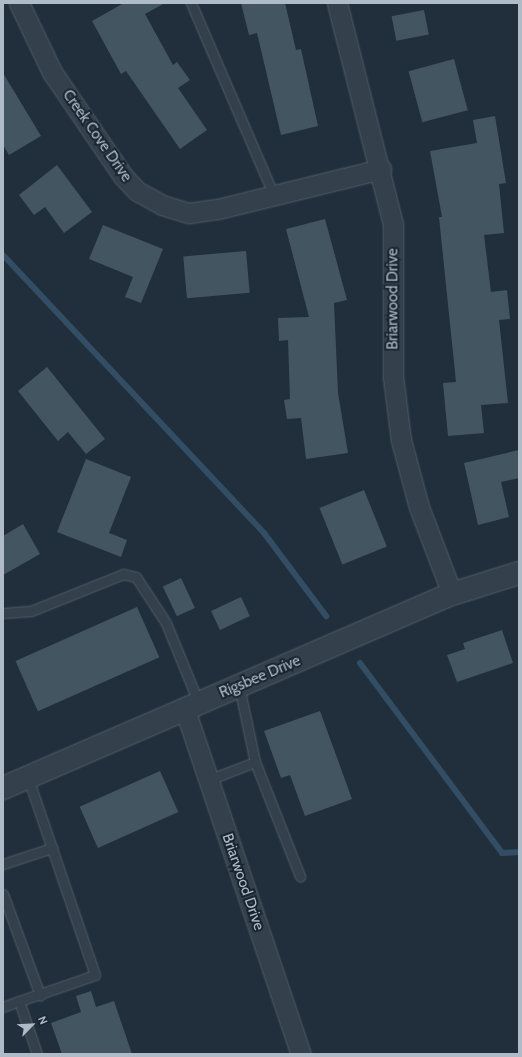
<!DOCTYPE html>
<style>
body{margin:0}
#map{position:relative;width:522px;height:1057px;overflow:hidden;background:#202f3b;font-family:Cabin,sans-serif}
div>[style]{position:absolute}
.stream>*{height:6px;margin:-3px;padding:0 3px;transform-origin:3px;border-radius:3px;background:#324d64}
.building>*{inset:0;background:#445562;transform-origin:0 0}
.roads{filter:drop-shadow(0 0 1px #525e69) drop-shadow(0 0 1px #525e69)}
.service>*{height:9px;margin:-4.5px;padding:0 4.5px;transform-origin:4.5px;border-radius:4.5px;background:#34404b}
.minor>*{height:19px;margin:-9.5px;padding:0 9.5px;transform-origin:9.5px;border-radius:9.5px;background:#34404b}
.tertiary>*{height:22px;margin:-11px;padding:0 11px;transform-origin:11px;border-radius:11px;background:#34404b}
span{translate:-50% -50%;white-space:nowrap;text-align:center;line-height:1.15;-webkit-text-stroke:4px #192530;paint-order:stroke}
.street-label{font-size:15px;color:#afbbc7}
.frame{position:absolute;inset:0;border:4px solid #afbbc7;pointer-events:none}
.north{position:absolute;left:12px;top:1005px;width:40px;height:40px;-webkit-text-stroke:3px #192530;paint-order:stroke;rotate:66deg;font-size:11px;font-weight:700;line-height:16px;text-align:center;color:#afbbc7}
.north::after{content:'';display:block;margin:auto;width:14px;height:18px;background:#afbbc7;clip-path:polygon(50% 0,100% 100%,50% 72%,0 100%)}
</style>
<div id="map">
<div class="stream">
<i style="left:3px;top:255px;width:381px;rotate:46.8deg"></i>
<i style="left:264px;top:533px;width:104px;rotate:53.2deg"></i>
<i style="left:360px;top:663px;width:237px;rotate:53.2deg"></i>
<i style="left:502px;top:853px;width:17px;rotate:-3deg"></i>
</div>
<div class="building">
<i style="clip-path:polygon(124px 3px,165px 3px,145px 14px,173px 65px,177px 62px,190px 80px,178px 88px,207px 130px,180px 149px,126px 71px,121px 74px,92px 21px)"></i>
<i style="clip-path:polygon(241px 3px,285px 3px,296px 50px,301px 49px,318px 126px,281px 135px,257px 33px,249px 35px)"></i>
<i style="left:424px;top:10px;width:25px;height:33px;rotate:79deg"></i>
<i style="left:454px;top:59px;width:53px;height:47px;rotate:75deg"></i>
<i style="clip-path:polygon(3px 73px,41px 136px,9px 155px,3px 145px)"></i>
<i style="clip-path:polygon(495px 116px,506px 183px,499px 184px,504px 233px,484px 235px,491px 292px,507px 290px,510px 319px,499px 320px,508px 403px,481px 405px,484px 433px,448px 436px,443px 383px,456px 382px,439px 217px,442px 217px,430px 151px,477px 143px,473px 120px)"></i>
<i style="clip-path:polygon(57px 165px,92px 212px,64px 233px,45px 207px,34px 215px,19px 195px)"></i>
<i style="clip-path:polygon(325px 219px,347px 300px,334px 303px,338px 393px,348px 453px,306px 459px,301px 418px,287px 419px,284px 400px,290px 399px,288px 340px,279px 341px,278px 318px,309px 317px,286px 229px)"></i>
<i style="clip-path:polygon(103px 225px,163px 249px,141px 303px,125px 297px,133px 277px,89px 259px)"></i>
<i style="left:246px;top:251px;width:42px;height:63px;rotate:85deg"></i>
<i style="clip-path:polygon(47px 367px,105px 439px,86px 454px,68px 432px,58px 441px,18px 391px)"></i>
<i style="clip-path:polygon(519px 450px,519px 478px,501px 482px,509px 517px,478px 525px,464px 463px)"></i>
<i style="clip-path:polygon(86px 459px,131px 477px,109px 533px,127px 540px,121px 557px,57px 532px)"></i>
<i style="left:364px;top:490px;width:61px;height:48px;rotate:68deg"></i>
<i style="clip-path:polygon(23px 524px,40px 554px,3px 575px,3px 536px)"></i>
<i style="left:181px;top:578px;width:33px;height:20px;rotate:65deg"></i>
<i style="left:241px;top:597px;width:21px;height:33px;rotate:65deg"></i>
<i style="left:137px;top:607px;width:55px;height:133px;rotate:66deg"></i>
<i style="clip-path:polygon(502px 630px,513px 663px,457px 682px,447px 655px,465px 649px,463px 643px)"></i>
<i style="clip-path:polygon(320px 711px,352px 799px,305px 816px,290px 775px,281px 778px,264px 731px)"></i>
<i style="left:160px;top:771px;width:45px;height:88px;rotate:66deg"></i>
<i style="clip-path:polygon(91px 991px,96px 1007px,114px 1001px,132px 1054px,62px 1054px,51px 1023px,81px 1012px,76px 996px)"></i>
</div>
<div class="roads">
<div class="service">
<i style="left:191px;top:3px;width:210px;rotate:66.7deg"></i>
<i style="left:3px;top:613px;width:28px;rotate:-4deg"></i>
<i style="left:31px;top:611px;width:99px;rotate:-21.9deg"></i>
<i style="left:123px;top:574px;width:13px;rotate:13deg"></i>
<i style="left:136px;top:577px;width:55px;rotate:56.9deg"></i>
<i style="left:166px;top:623px;width:87px;rotate:67.8deg"></i>
<i style="left:239px;top:686px;width:78px;rotate:78.1deg"></i>
<i style="left:255px;top:762px;width:123px;rotate:68.5deg"></i>
<i style="left:28px;top:778px;width:208px;rotate:71.2deg"></i>
<i style="left:95px;top:975px;width:80px;rotate:161.1deg"></i>
<i style="left:19px;top:1001px;width:56px;rotate:71.2deg"></i>
<i style="left:208px;top:780px;width:50px;rotate:-21deg"></i>
<i style="left:3px;top:864px;width:52px;rotate:-18.1deg"></i>
<i style="left:3px;top:894px;width:108px;rotate:69.9deg"></i>
<i style="left:3px;top:1007px;width:17px;rotate:-21deg"></i>
</div>
<div class="minor">
<i style="left:19px;top:3px;width:76px;rotate:64.4deg"></i>
<i style="left:52px;top:72px;width:126px;rotate:55.7deg"></i>
<i style="left:123px;top:176px;width:21px;rotate:47deg"></i>
<i style="left:137px;top:191px;width:29px;rotate:29deg"></i>
<i style="left:162px;top:205px;width:28px;rotate:17deg"></i>
<i style="left:189px;top:213px;width:29px;rotate:-8deg"></i>
<i style="left:218px;top:209px;width:168px;rotate:-13.8deg"></i>
<i style="left:337px;top:3px;width:228px;rotate:75.8deg"></i>
<i style="left:393px;top:224px;width:153px;rotate:90deg"></i>
<i style="left:393px;top:377px;width:64px;rotate:82.8deg"></i>
<i style="left:401px;top:440px;width:69px;rotate:75deg"></i>
<i style="left:419px;top:507px;width:93px;rotate:69.2deg"></i>
<i style="left:185px;top:710px;width:363px;rotate:71.4deg"></i>
</div>
<div class="tertiary">
<i style="left:3px;top:788px;width:489px;rotate:-23.4deg"></i>
<i style="left:452px;top:594px;width:70px;rotate:-17.4deg"></i>
</div>
</div>
<div class="street-label">
<span style="left:97px;top:136px;rotate:55deg">Creek Cove Drive</span>
<span style="left:393px;top:299px;rotate:-90deg">Briarwood Drive</span>
<span style="left:260px;top:677px;rotate:-23deg">Rigsbee Drive</span>
<span style="left:243px;top:882px;rotate:71deg">Briarwood Drive</span>
</div>
<div class="frame"></div>
<div class="north">N</div>
</div>
